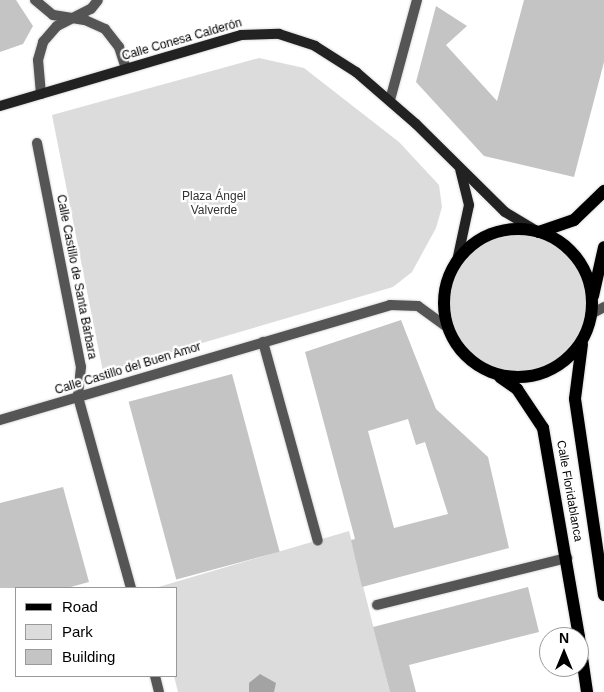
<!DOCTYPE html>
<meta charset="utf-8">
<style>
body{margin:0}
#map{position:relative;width:604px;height:692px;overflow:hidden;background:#fff;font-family:Helvetica,sans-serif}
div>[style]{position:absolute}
.green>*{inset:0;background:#dcdcdc}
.round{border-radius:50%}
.water>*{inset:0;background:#a3a3a3}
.building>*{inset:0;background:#c4c4c4;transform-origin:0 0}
.roads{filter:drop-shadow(0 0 1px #dbdbdb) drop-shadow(0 0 1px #dbdbdb)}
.pedestrian>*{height:10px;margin:-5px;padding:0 5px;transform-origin:5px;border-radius:5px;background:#555}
.minor>*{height:10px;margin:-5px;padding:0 5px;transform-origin:5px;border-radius:5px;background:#555}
.secondary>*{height:10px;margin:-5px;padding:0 5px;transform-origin:5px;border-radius:5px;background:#222}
.primary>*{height:12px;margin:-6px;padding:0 6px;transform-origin:6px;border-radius:6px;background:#000}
.primary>.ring{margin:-6px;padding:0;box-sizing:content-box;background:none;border:12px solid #000;border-radius:50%}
span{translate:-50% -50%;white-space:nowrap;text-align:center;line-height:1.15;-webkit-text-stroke:4.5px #fff;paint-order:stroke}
.street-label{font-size:12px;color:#000}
.park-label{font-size:12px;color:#333}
.legend{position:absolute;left:15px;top:587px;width:162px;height:90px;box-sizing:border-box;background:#fff;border:1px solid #999;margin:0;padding:6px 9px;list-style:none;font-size:15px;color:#000}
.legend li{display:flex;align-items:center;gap:10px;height:25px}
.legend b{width:25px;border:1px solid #999}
.north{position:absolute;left:539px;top:627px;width:50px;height:50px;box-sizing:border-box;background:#fff;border:1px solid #999;border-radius:50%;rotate:0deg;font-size:14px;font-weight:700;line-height:20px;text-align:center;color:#000}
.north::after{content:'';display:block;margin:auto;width:18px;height:22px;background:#000;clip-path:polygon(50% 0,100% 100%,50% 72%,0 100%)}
</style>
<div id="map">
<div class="green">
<i style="clip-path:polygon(259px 58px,304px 68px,399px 142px,439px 185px,442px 207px,436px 228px,412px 272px,393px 287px,103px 372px,52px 115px)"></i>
<i class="round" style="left:444px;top:229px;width:148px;height:148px"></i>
<i style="clip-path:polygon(349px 531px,390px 692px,178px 692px,174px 676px,176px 588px,155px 588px)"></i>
</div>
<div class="water">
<i style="clip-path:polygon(260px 674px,276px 683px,274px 692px,249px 692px,249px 683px)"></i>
</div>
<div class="building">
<i style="clip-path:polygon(0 0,16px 0,33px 26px,23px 44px,0 52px)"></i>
<i style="clip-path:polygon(524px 0,604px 0,604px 62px,574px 177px,484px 156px,416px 82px,436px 6px,467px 26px,446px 45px,497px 101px)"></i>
<i style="clip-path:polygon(evenodd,401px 320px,436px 409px,488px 457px,509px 548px,362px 587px,351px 540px,355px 539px,305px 352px,401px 320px,408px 419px,416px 445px,425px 442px,448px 514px,394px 528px,368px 431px,408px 419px)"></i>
<i style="left:232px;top:374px;width:184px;height:107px;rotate:75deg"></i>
<i style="clip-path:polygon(63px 487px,89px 582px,67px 588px,0 588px,0 503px)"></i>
<i style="clip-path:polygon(528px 587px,539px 632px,409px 665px,416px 692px,390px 692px,373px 627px)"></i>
</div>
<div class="roads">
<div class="pedestrian">
<i style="left:591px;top:314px;width:15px;rotate:-28deg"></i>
</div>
<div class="minor">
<i style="left:35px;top:0;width:23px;rotate:40deg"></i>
<i style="left:53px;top:15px;width:32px;rotate:9deg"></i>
<i style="left:85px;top:20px;width:22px;rotate:24deg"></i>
<i style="left:105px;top:29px;width:23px;rotate:52deg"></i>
<i style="left:119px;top:47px;width:22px;rotate:72deg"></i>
<i style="left:41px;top:94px;width:34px;rotate:-95deg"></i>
<i style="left:38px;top:60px;width:19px;rotate:-74deg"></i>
<i style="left:43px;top:42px;width:21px;rotate:-49deg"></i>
<i style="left:57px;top:26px;width:38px;rotate:-27deg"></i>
<i style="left:91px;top:9px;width:11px;rotate:-52deg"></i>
<i style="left:390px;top:100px;width:104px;rotate:-74.9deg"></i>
<i style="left:37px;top:143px;width:228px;rotate:78.9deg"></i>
<i style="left:81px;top:367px;width:30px;rotate:96deg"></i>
<i style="left:78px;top:397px;width:198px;rotate:74.5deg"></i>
<i style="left:263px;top:342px;width:206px;rotate:74.6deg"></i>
<i style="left:0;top:420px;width:407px;rotate:-16.4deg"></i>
<i style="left:390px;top:305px;width:28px;rotate:2deg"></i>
<i style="left:418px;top:306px;width:37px;rotate:36deg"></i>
<i style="left:377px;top:605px;width:196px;rotate:-13.9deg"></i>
<i style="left:155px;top:676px;width:16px;rotate:76deg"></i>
</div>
<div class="secondary">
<i style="left:0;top:106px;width:251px;rotate:-16.4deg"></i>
<i style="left:241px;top:35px;width:38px;rotate:-2deg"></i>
<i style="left:279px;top:34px;width:38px;rotate:18deg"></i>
<i style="left:315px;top:46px;width:49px;rotate:32.4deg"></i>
<i style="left:356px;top:72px;width:79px;rotate:40.9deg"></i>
<i style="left:416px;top:124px;width:125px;rotate:44.7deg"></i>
<i style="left:505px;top:212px;width:39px;rotate:31deg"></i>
<i style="left:457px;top:261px;width:57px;rotate:-77.9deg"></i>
<i style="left:469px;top:205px;width:36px;rotate:-104deg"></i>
</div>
<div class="primary">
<i class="ring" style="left:444px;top:229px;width:136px;height:136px"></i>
<i style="left:539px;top:232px;width:37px;rotate:-19deg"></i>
<i style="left:574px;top:220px;width:42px;rotate:-44deg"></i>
<i style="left:593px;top:296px;width:50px;rotate:-77.3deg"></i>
<i style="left:582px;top:344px;width:55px;rotate:97.3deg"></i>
<i style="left:575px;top:399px;width:198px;rotate:81.6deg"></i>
<i style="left:500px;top:377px;width:21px;rotate:35deg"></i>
<i style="left:517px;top:389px;width:47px;rotate:56.3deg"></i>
<i style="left:543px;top:428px;width:212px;rotate:80.2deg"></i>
<i style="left:579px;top:637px;width:56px;rotate:81.7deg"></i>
</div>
</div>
<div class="street-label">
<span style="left:182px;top:40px;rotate:-16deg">Calle Conesa Calderón</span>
<span style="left:76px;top:277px;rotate:79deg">Calle Castillo de Santa Bárbara</span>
<span style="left:128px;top:369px;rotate:-17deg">Calle Castillo del Buen Amor</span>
<span style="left:569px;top:491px;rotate:80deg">Calle Floridablanca</span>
</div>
<div class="park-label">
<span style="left:214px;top:204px">Plaza Ángel<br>Valverde</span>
</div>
<ul class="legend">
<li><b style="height:6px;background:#000"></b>Road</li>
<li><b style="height:14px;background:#dcdcdc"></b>Park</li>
<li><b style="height:14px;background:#c4c4c4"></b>Building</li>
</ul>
<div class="north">N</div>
</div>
